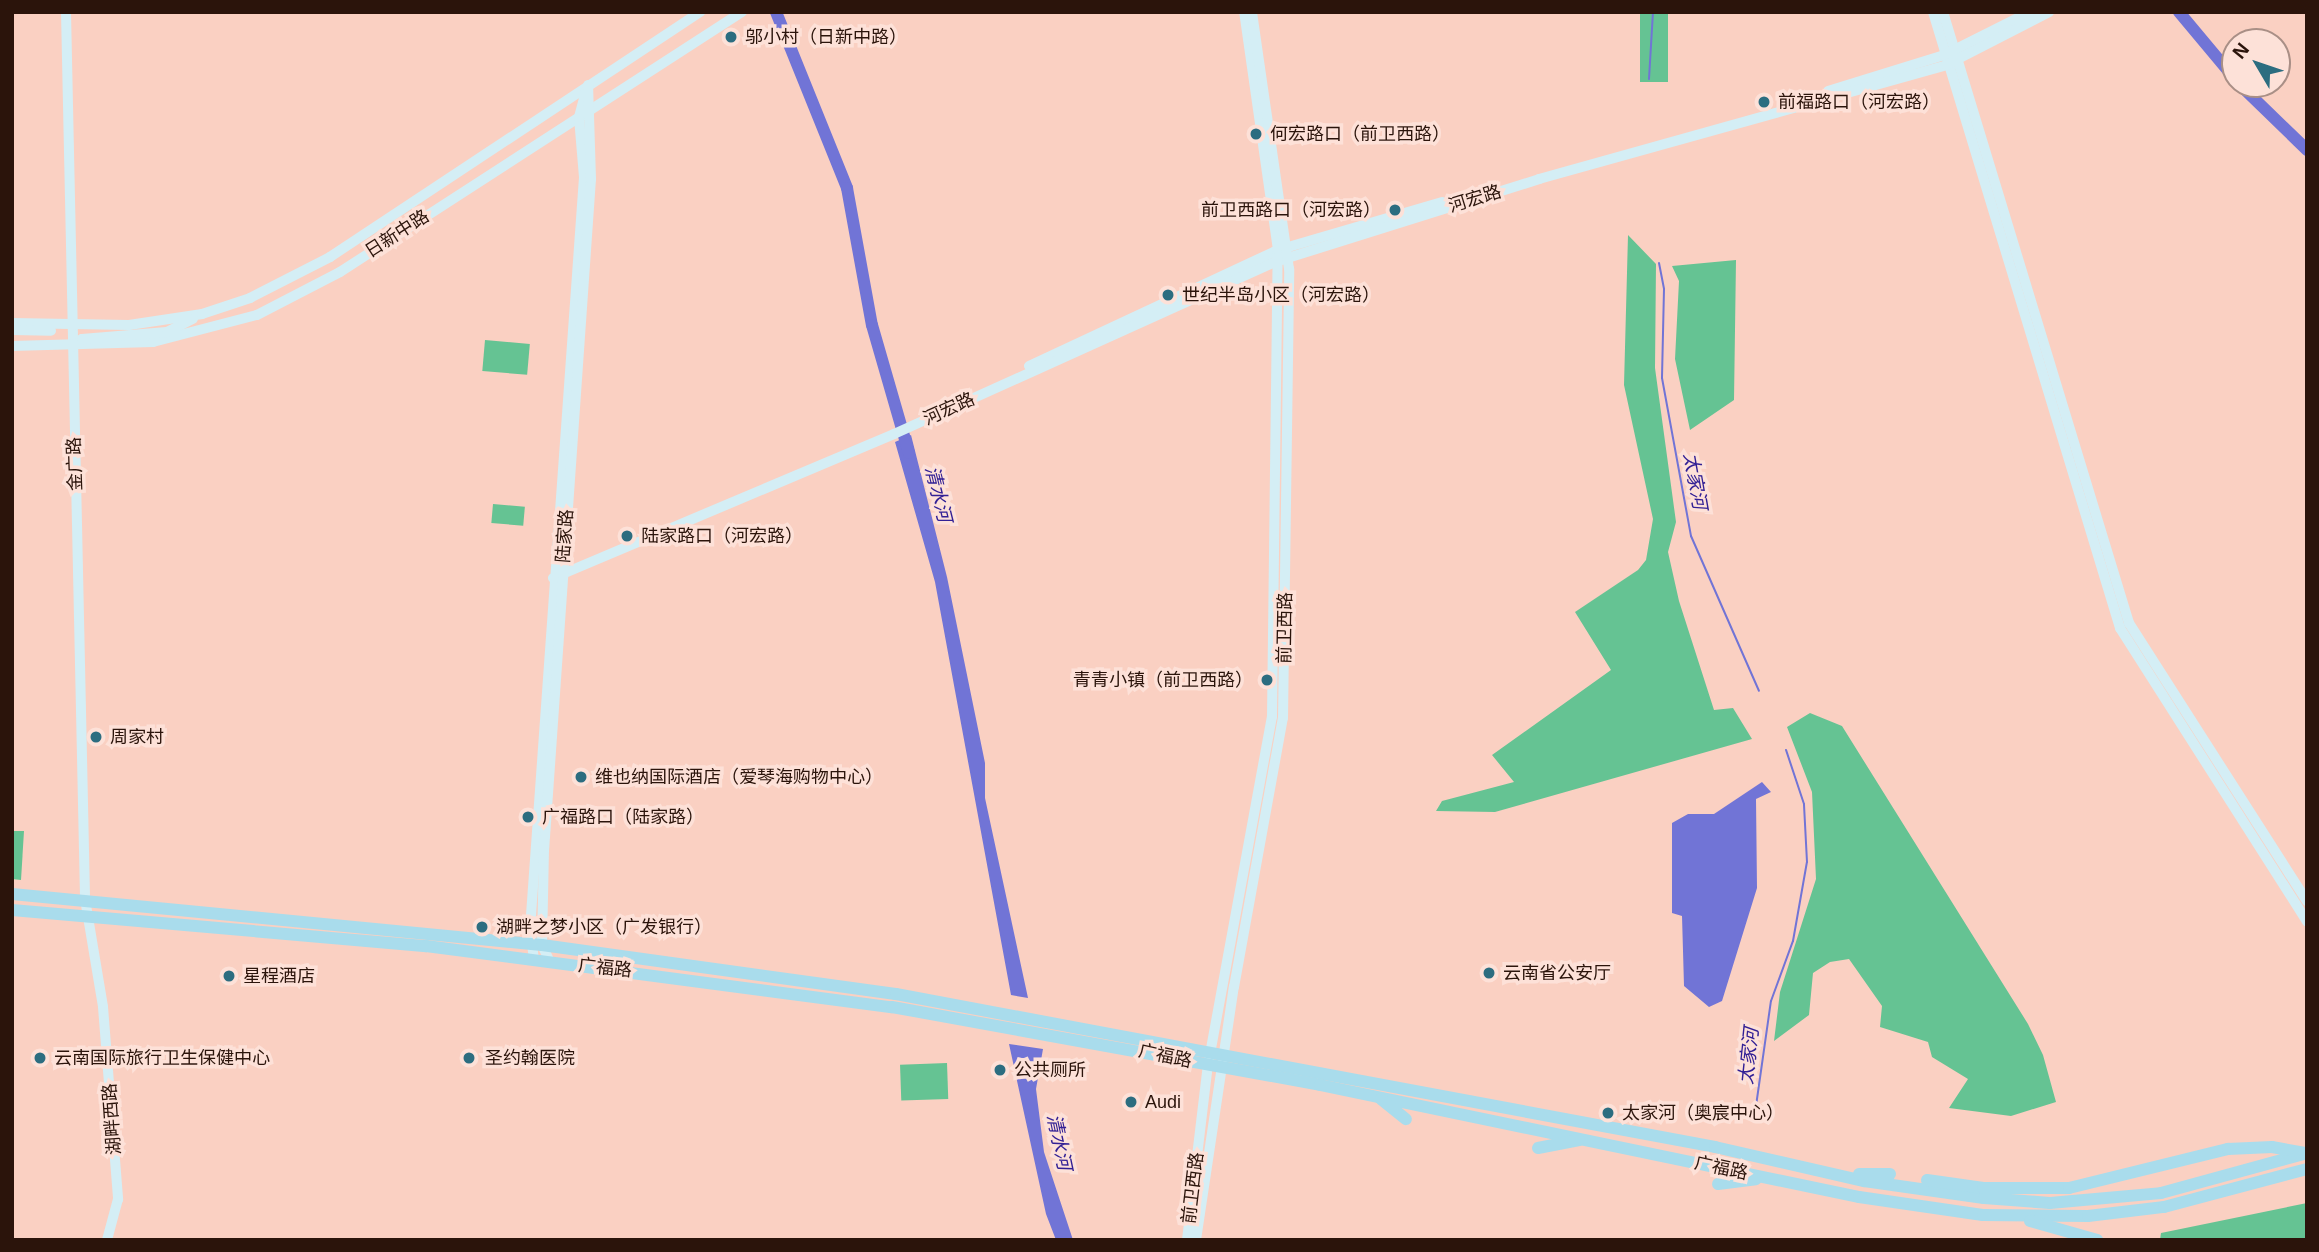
<!DOCTYPE html>
<meta charset="utf-8">
<style>
body{margin:0}
#map{position:relative;width:2319px;height:1252px;overflow:hidden;background:#fad0c2;font-family:Helvetica,"Noto Sans SC",sans-serif}
div>[style]{position:absolute}
.green>*{inset:0;background:#65c393;transform-origin:0 0}
.water>*{inset:0;background:#7174d6}
.stream>*{height:2px;margin:-1px;padding:0 1px;transform-origin:1px;border-radius:1px;background:#7174d6}
.river>*{height:12px;margin:-6px;padding:0 6px;transform-origin:6px;border-radius:6px;background:#7174d6}
.secondary>*{height:10px;margin:-5px;padding:0 5px;transform-origin:5px;border-radius:5px;background:#d4eef5}
.primary>*{height:12px;margin:-6px;padding:0 6px;transform-origin:6px;border-radius:6px;background:#a9dcec}
.dots>*{width:19px;height:19px;translate:-50% -50%;box-sizing:border-box;border:4px solid #fde1d8;border-radius:50%}
span{translate:-50% -50%;white-space:nowrap;text-align:center;line-height:1.15;-webkit-text-stroke:7px #fde1d8;paint-order:stroke}
.poi-label{font-size:18px;color:#2b140b}
.left{translate:0 -50%;text-align:left}
.right{translate:-100% -50%;text-align:right}
.street-label{font-size:18px;color:#2b140b}
.water-label{font-size:19px;color:#322095;font-style:italic}
.frame{position:absolute;inset:0;border:14px solid #2b140b;pointer-events:none}
.north{position:absolute;left:2221px;top:28px;width:70px;height:70px;box-sizing:border-box;background:#fde1d8;border:2px solid #a98f86;border-radius:50%;rotate:309deg;font-size:19px;font-weight:700;line-height:28px;text-align:center;color:#2b140b}
.north::after{content:'';display:block;margin:auto;width:24px;height:32px;background:#2c6d80;clip-path:polygon(50% 0,100% 100%,50% 72%,0 100%)}
</style>
<div id="map">
<div class="green">
<i style="left:1640px;top:12px;width:28px;height:70px"></i>
<i style="clip-path:polygon(1628px 235px,1656px 264px,1655px 368px,1676px 522px,1668px 552px,1679px 601px,1714px 710px,1733px 708px,1752px 739px,1495px 812px,1436px 811px,1442px 801px,1514px 782px,1492px 755px,1611px 670px,1575px 612px,1638px 570px,1646px 560px,1653px 519px,1624px 385px)"></i>
<i style="clip-path:polygon(1736px 260px,1734px 400px,1690px 430px,1675px 359px,1679px 281px,1672px 266px)"></i>
<i style="left:485px;top:340px;width:45px;height:31px;rotate:5deg"></i>
<i style="left:493px;top:504px;width:32px;height:19px;rotate:5deg"></i>
<i style="clip-path:polygon(1810px 713px,1842px 726px,2028px 1024px,2043px 1055px,2056px 1102px,2011px 1116px,1949px 1108px,1968px 1079px,1932px 1057px,1928px 1042px,1880px 1027px,1882px 1006px,1849px 959px,1830px 962px,1813px 973px,1809px 1015px,1774px 1041px,1780px 992px,1816px 879px,1812px 792px,1787px 727px)"></i>
<i style="clip-path:polygon(12px 831px,24px 831px,21px 880px,12px 879px)"></i>
<i style="left:947px;top:1063px;width:36px;height:47px;rotate:88deg"></i>
<i style="clip-path:polygon(2307px 1203px,2307px 1240px,2160px 1240px,2161px 1233px)"></i>
</div>
<div class="water">
<i style="clip-path:polygon(911px 435px,947px 577px,985px 763px,985px 798px,1028px 998px,1011px 995px,935px 582px,895px 442px)"></i>
<i style="clip-path:polygon(1762px 782px,1771px 792px,1756px 799px,1757px 888px,1722px 1001px,1709px 1007px,1684px 986px,1682px 916px,1672px 913px,1672px 823px,1688px 814px,1714px 814px)"></i>
<i style="clip-path:polygon(1009px 1044px,1043px 1049px,1036px 1089px,1044px 1152px,1073px 1240px,1056px 1240px,1046px 1214px)"></i>
</div>
<div class="stream">
<i style="left:1649px;top:79px;width:67px;rotate:-86.6deg"></i>
<i style="left:1659px;top:263px;width:26px;rotate:79deg"></i>
<i style="left:1664px;top:289px;width:89px;rotate:91.3deg"></i>
<i style="left:1662px;top:378px;width:161px;rotate:79.6deg"></i>
<i style="left:1691px;top:536px;width:169px;rotate:66.3deg"></i>
<i style="left:1754px;top:1120px;width:120px;rotate:-81.9deg"></i>
<i style="left:1771px;top:1001px;width:64px;rotate:-69.9deg"></i>
<i style="left:1793px;top:941px;width:80px;rotate:-80deg"></i>
<i style="left:1807px;top:862px;width:58px;rotate:-93deg"></i>
<i style="left:1804px;top:804px;width:57px;rotate:-108.4deg"></i>
</div>
<div class="river">
<i style="left:776px;top:12px;width:190px;rotate:68deg"></i>
<i style="left:847px;top:188px;width:139px;rotate:79.7deg"></i>
<i style="left:872px;top:325px;width:133px;rotate:73.9deg"></i>
<i style="left:2179px;top:12px;width:87px;rotate:50.1deg"></i>
<i style="left:2239px;top:84px;width:95px;rotate:44.1deg"></i>
</div>
<div class="secondary">
<i style="left:66px;top:12px;width:887px;rotate:88.77deg"></i>
<i style="left:85px;top:899px;width:109px;rotate:80.5deg"></i>
<i style="left:103px;top:1007px;width:193px;rotate:85.5deg"></i>
<i style="left:118px;top:1199px;width:42px;rotate:105deg"></i>
<i style="left:1933px;top:12px;width:644px;rotate:73.11deg"></i>
<i style="left:2120px;top:628px;width:348px;rotate:57.5deg"></i>
<i style="left:1943px;top:12px;width:639px;rotate:73.07deg"></i>
<i style="left:2129px;top:623px;width:330px;rotate:57.4deg"></i>
<i style="left:1828px;top:91px;width:121px;rotate:-17.2deg"></i>
<i style="left:1944px;top:55px;width:96px;rotate:-26.6deg"></i>
<i style="left:12px;top:323px;width:117px;rotate:1deg"></i>
<i style="left:129px;top:325px;width:74px;rotate:-8.6deg"></i>
<i style="left:202px;top:314px;width:51px;rotate:-18.4deg"></i>
<i style="left:250px;top:298px;width:90px;rotate:-27.1deg"></i>
<i style="left:330px;top:257px;width:444px;rotate:-33.5deg"></i>
<i style="left:12px;top:330px;width:39px;rotate:1deg"></i>
<i style="left:12px;top:346px;width:141px;rotate:-1.6deg"></i>
<i style="left:153px;top:342px;width:107px;rotate:-14.6deg"></i>
<i style="left:257px;top:315px;width:93px;rotate:-27.4deg"></i>
<i style="left:340px;top:272px;width:479px;rotate:-32.9deg"></i>
<i style="left:73px;top:347px;width:12px;rotate:-42deg"></i>
<i style="left:82px;top:339px;width:85px;rotate:-4.7deg"></i>
<i style="left:167px;top:332px;width:29px;rotate:-27deg"></i>
<i style="left:1029px;top:366px;width:275px;rotate:-25deg"></i>
<i style="left:1278px;top:250px;width:171px;rotate:-16.3deg"></i>
<i style="left:553px;top:578px;width:370px;rotate:-22.9deg"></i>
<i style="left:894px;top:434px;width:421px;rotate:-24.3deg"></i>
<i style="left:1278px;top:261px;width:274px;rotate:-17.4deg"></i>
<i style="left:1539px;top:179px;width:423px;rotate:-15.6deg"></i>
<i style="left:1946px;top:65px;width:116px;rotate:-27.2deg"></i>
<i style="left:534px;top:960px;width:31px;rotate:-97deg"></i>
<i style="left:530px;top:929px;width:754px;rotate:-85.89deg"></i>
<i style="left:584px;top:177px;width:60px;rotate:-94.8deg"></i>
<i style="left:579px;top:117px;width:27px;rotate:-75deg"></i>
<i style="left:550px;top:962px;width:19px;rotate:-115deg"></i>
<i style="left:542px;top:945px;width:94px;rotate:-88.8deg"></i>
<i style="left:544px;top:851px;width:674px;rotate:-86deg"></i>
<i style="left:591px;top:179px;width:94px;rotate:-91.8deg"></i>
<i style="left:1187px;top:1240px;width:176px;rotate:-83.2deg"></i>
<i style="left:1208px;top:1065px;width:354px;rotate:-79.6deg"></i>
<i style="left:1272px;top:717px;width:467px;rotate:-89.3deg"></i>
<i style="left:1278px;top:250px;width:240px;rotate:-98.1deg"></i>
<i style="left:1196px;top:1240px;width:256px;rotate:-81.5deg"></i>
<i style="left:1234px;top:987px;width:273px;rotate:-79.7deg"></i>
<i style="left:1283px;top:718px;width:449px;rotate:-89.2deg"></i>
<i style="left:1289px;top:269px;width:260px;rotate:-98.2deg"></i>
</div>
<div class="primary">
<i style="left:12px;top:894px;width:532px;rotate:5.5deg"></i>
<i style="left:542px;top:945px;width:357px;rotate:7.9deg"></i>
<i style="left:896px;top:994px;width:833px;rotate:10.58deg"></i>
<i style="left:1715px;top:1147px;width:153px;rotate:12.9deg"></i>
<i style="left:1864px;top:1181px;width:121px;rotate:8.1deg"></i>
<i style="left:1984px;top:1198px;width:66px;rotate:4.3deg"></i>
<i style="left:2050px;top:1203px;width:111px;rotate:-5.1deg"></i>
<i style="left:2161px;top:1193px;width:151px;rotate:-15.3deg"></i>
<i style="left:12px;top:910px;width:416px;rotate:5deg"></i>
<i style="left:426px;top:946px;width:470px;rotate:7.5deg"></i>
<i style="left:892px;top:1007px;width:435px;rotate:10.3deg"></i>
<i style="left:1320px;top:1085px;width:551px;rotate:11.74deg"></i>
<i style="left:1859px;top:1197px;width:125px;rotate:8.3deg"></i>
<i style="left:1983px;top:1215px;width:105px;rotate:0.5deg"></i>
<i style="left:2088px;top:1216px;width:77px;rotate:-6.8deg"></i>
<i style="left:2164px;top:1207px;width:148px;rotate:-14.9deg"></i>
<i style="left:1381px;top:1099px;width:32px;rotate:39deg"></i>
<i style="left:1538px;top:1148px;width:42px;rotate:-11deg"></i>
<i style="left:1859px;top:1174px;width:31px"></i>
<i style="left:1927px;top:1180px;width:57px;rotate:8.1deg"></i>
<i style="left:1983px;top:1188px;width:86px"></i>
<i style="left:2069px;top:1188px;width:164px;rotate:-13.8deg"></i>
<i style="left:2228px;top:1149px;width:44px;rotate:-2.6deg"></i>
<i style="left:2272px;top:1147px;width:35px;rotate:10deg"></i>
<i style="left:1718px;top:1184px;width:38px;rotate:-7deg"></i>
<i style="left:2030px;top:1221px;width:70px;rotate:15.8deg"></i>
</div>
<div class="dots">
<i style="left:731px;top:37px;background:#2c6d80"></i>
<i style="left:1764px;top:102px;background:#2c6d80"></i>
<i style="left:1256px;top:134px;background:#2c6d80"></i>
<i style="left:1395px;top:210px;background:#2c6d80"></i>
<i style="left:1168px;top:295px;background:#2c6d80"></i>
<i style="left:627px;top:536px;background:#2c6d80"></i>
<i style="left:1267px;top:680px;background:#2c6d80"></i>
<i style="left:96px;top:737px;background:#2c6d80"></i>
<i style="left:581px;top:777px;background:#2c6d80"></i>
<i style="left:528px;top:817px;background:#2c6d80"></i>
<i style="left:482px;top:927px;background:#2c6d80"></i>
<i style="left:1489px;top:973px;background:#2c6d80"></i>
<i style="left:229px;top:976px;background:#2c6d80"></i>
<i style="left:40px;top:1058px;background:#2c6d80"></i>
<i style="left:469px;top:1058px;background:#2c6d80"></i>
<i style="left:1000px;top:1070px;background:#2c6d80"></i>
<i style="left:1131px;top:1102px;background:#2c6d80"></i>
<i style="left:1608px;top:1113px;background:#2c6d80"></i>
</div>
<div class="poi-label">
<span class="left" style="left:745px;top:37px">邬小村（日新中路）</span>
<span class="left" style="left:1778px;top:102px">前福路口（河宏路）</span>
<span class="left" style="left:1270px;top:134px">何宏路口（前卫西路）</span>
<span class="right" style="left:1381px;top:210px">前卫西路口（河宏路）</span>
<span class="left" style="left:1182px;top:295px">世纪半岛小区（河宏路）</span>
<span class="left" style="left:641px;top:536px">陆家路口（河宏路）</span>
<span class="right" style="left:1253px;top:680px">青青小镇（前卫西路）</span>
<span class="left" style="left:110px;top:737px">周家村</span>
<span class="left" style="left:595px;top:777px">维也纳国际酒店（爱琴海购物中心）</span>
<span class="left" style="left:542px;top:817px">广福路口（陆家路）</span>
<span class="left" style="left:496px;top:927px">湖畔之梦小区（广发银行）</span>
<span class="left" style="left:1503px;top:973px">云南省公安厅</span>
<span class="left" style="left:243px;top:976px">星程酒店</span>
<span class="left" style="left:54px;top:1058px">云南国际旅行卫生保健中心</span>
<span class="left" style="left:485px;top:1058px">圣约翰医院</span>
<span class="left" style="left:1014px;top:1070px">公共厕所</span>
<span class="left" style="left:1145px;top:1102px">Audi</span>
<span class="left" style="left:1622px;top:1113px">太家河（奥宸中心）</span>
</div>
<div class="street-label">
<span style="left:1475px;top:199px;rotate:-17deg">河宏路</span>
<span style="left:397px;top:234px;rotate:-33deg">日新中路</span>
<span style="left:949px;top:409px;rotate:-24deg">河宏路</span>
<span style="left:75px;top:464px;rotate:-92deg">金广路</span>
<span style="left:565px;top:536px;rotate:-86deg">陆家路</span>
<span style="left:1285px;top:628px;rotate:-89deg">前卫西路</span>
<span style="left:605px;top:968px;rotate:6deg">广福路</span>
<span style="left:1165px;top:1056px;rotate:12deg">广福路</span>
<span style="left:112px;top:1119px;rotate:-94deg">湖畔西路</span>
<span style="left:1721px;top:1168px;rotate:12deg">广福路</span>
<span style="left:1193px;top:1188px;rotate:-83deg">前卫西路</span>
</div>
<div class="water-label">
<span style="left:1695px;top:481px;rotate:80deg">太家河</span>
<span style="left:938px;top:494px;rotate:76deg">清水河</span>
<span style="left:1749px;top:1056px;rotate:-84deg">太家河</span>
<span style="left:1059px;top:1142px;rotate:78deg">清水河</span>
</div>
<div class="frame"></div>
<div class="north">N</div>
</div>
